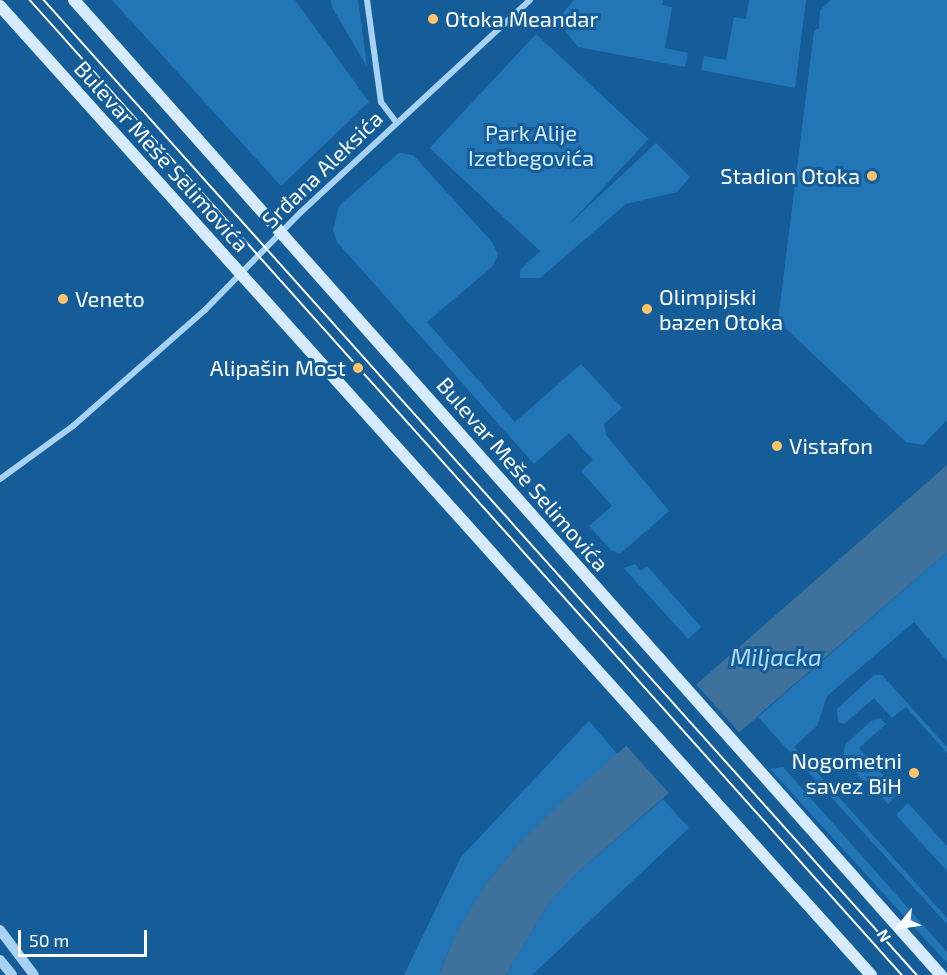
<!DOCTYPE html>
<meta charset="utf-8">
<style>
body{margin:0}
#map{position:relative;width:947px;height:975px;overflow:hidden;background:#145d99;font-family:"Exo 2",sans-serif}
div>[style]{position:absolute}
.green>*{inset:0;background:#2376b6;transform-origin:0 0}
.water>*{inset:0;background:#3e729d}
.pier>*{inset:0;background:#145d99;transform-origin:0 0}
.minor>*{height:6px;margin:-3px;padding:0 3px;transform-origin:3px;border-radius:3px;background:#a7d2f3}
.tertiary>*{height:10px;margin:-5px;padding:0 5px;transform-origin:5px;border-radius:5px;background:#a7d2f3}
.secondary>*{height:12px;margin:-6px;padding:0 6px;transform-origin:6px;border-radius:6px;background:#d6ebfd}
.tram>*{height:1.5px;margin:-0.75px;padding:0 0.75px;transform-origin:0.75px;border-radius:0.75px;background:#fff}
.dots>*{width:16px;height:16px;translate:-50% -50%;box-sizing:border-box;border:3px solid #145d99;border-radius:50%}
span{translate:-50% -50%;white-space:nowrap;text-align:center;line-height:1.15;-webkit-text-stroke:6px #145d99;paint-order:stroke}
.poi-label{font-size:22px;color:#fff}
.left{translate:0 -50%;text-align:left}
.right{translate:-100% -50%;text-align:right}
.park-label{font-size:22px;color:#cfe9fd}
.street-label{font-size:22px;color:#fff}
.water-label{font-size:24px;color:#b4dbf9;font-style:italic}
.north{position:absolute;left:869px;top:897px;width:60px;height:60px;-webkit-text-stroke:4px #145d99;paint-order:stroke;rotate:240deg;font-size:16px;font-weight:700;line-height:24px;text-align:center;color:#fff}
.north::after{content:'';display:block;margin:auto;width:21px;height:27px;background:#fff;clip-path:polygon(50% 0,100% 100%,50% 72%,0 100%)}
.scale{position:absolute;left:18px;top:930px;width:129px;height:27px;box-sizing:border-box;border:3px solid #fff;border-top:0;padding-left:8px;font-size:18px;line-height:21px;white-space:nowrap;color:#fff;-webkit-text-stroke:4px #145d99;paint-order:stroke}
</style>
<div id="map">
<div class="green">
<i style="clip-path:polygon(112px 0,295px 0,369px 102px,281px 186px)"></i>
<i style="clip-path:polygon(331px 0,358px 0,367px 67px,332px 7px)"></i>
<i style="clip-path:polygon(574px 0,663px 0,662px 5px,672px 7px,665px 48px,688px 53px,685px 67px,578px 47px,557px 20px)"></i>
<i style="clip-path:polygon(749px 0,806px 0,795px 88px,701px 70px,704px 56px,726px 60px,734px 17px,746px 19px)"></i>
<i style="clip-path:polygon(831px 0,947px 0,947px 420px,923px 445px,906px 442px,778px 321px,814px 31px,819px 28px,820px 10px)"></i>
<i style="left:536px;top:34px;width:154px;height:156px;rotate:43deg"></i>
<i style="clip-path:polygon(656px 143px,690px 177px,677px 192px,626px 204px,540px 278px,520px 278px,520px 270px)"></i>
<i style="clip-path:polygon(399px 153px,413px 155px,492px 242px,498px 254px,493px 266px,427px 322px,515px 422px,581px 364px,622px 408px,604px 424px,606px 435px,669px 511px,620px 554px,611px 550px,589px 526px,612px 506px,581px 471px,593px 460px,569px 433px,534px 464px,337px 242px,333px 230px,339px 206px)"></i>
<i style="clip-path:polygon(947px 552px,947px 661px,914px 622px,827px 696px,817px 726px,794px 747px,947px 918px,947px 924px,758px 717px)"></i>
<i style="clip-path:polygon(635px 564px,641px 571px,647px 566px,701px 627px,688px 639px,624px 568px)"></i>
<i style="clip-path:polygon(874px 675px,882px 675px,947px 747px,947px 753px,906px 707px,892px 718px,874px 698px,844px 724px,838px 722px,837px 709px)"></i>
<i style="clip-path:polygon(880px 718px,886px 724px,859px 748px,899px 793px,888px 804px,867px 781px,864px 783px,843px 756px,845px 745px,871px 721px)"></i>
<i style="clip-path:polygon(589px 721px,618px 755px,516px 847px,483px 888px,456px 933px,439px 975px,404px 975px,461px 857px)"></i>
<i style="clip-path:polygon(783px 767px,947px 952px,947px 963px,770px 769px)"></i>
<i style="clip-path:polygon(663px 799px,689px 828px,532px 975px,506px 975px,548px 904px,579px 871px)"></i>
<i style="clip-path:polygon(908px 803px,947px 846px,947px 871px,896px 815px)"></i>
</div>
<div class="water">
<i style="clip-path:polygon(947px 465px,947px 552px,579px 871px,548px 904px,506px 975px,439px 975px,456px 933px,483px 888px,516px 847px,562px 802px)"></i>
</div>
<div class="pier">
<i style="left:694px;top:682px;width:72px;height:93px;rotate:48deg"></i>
</div>
<div class="minor">
<i style="left:367px;top:0;width:103px;rotate:82.2deg"></i>
<i style="left:381px;top:102px;width:25px;rotate:53deg"></i>
<i style="left:0;top:479px;width:90px;rotate:-36deg"></i>
<i style="left:73px;top:426px;width:176px;rotate:-41.3deg"></i>
<i style="left:205px;top:310px;width:137px;rotate:-45.6deg"></i>
<i style="left:301px;top:212px;width:312px;rotate:-42.8deg"></i>
</div>
<div class="tertiary">
<i style="left:0;top:930px;width:56px;rotate:52.9deg"></i>
<i style="left:0;top:960px;width:19px;rotate:51deg"></i>
</div>
<div class="secondary">
<i style="left:74px;top:0;width:1305px;rotate:48.36deg"></i>
<i style="left:0;top:6px;width:1303px;rotate:48.05deg"></i>
</div>
<div class="tram">
<i style="left:30px;top:0;width:1308px;rotate:48.19deg"></i>
<i style="left:44px;top:0;width:1309px;rotate:48.16deg"></i>
</div>
<div class="dots">
<i style="left:433px;top:19px;background:#ffc369"></i>
<i style="left:872px;top:176px;background:#ffc369"></i>
<i style="left:63px;top:299px;background:#ffc369"></i>
<i style="left:647px;top:309px;background:#ffc369"></i>
<i style="left:358px;top:368px;background:#ffc369"></i>
<i style="left:777px;top:446px;background:#ffc369"></i>
<i style="left:914px;top:773px;background:#ffc369"></i>
</div>
<div class="poi-label">
<span class="left" style="left:445px;top:19px">Otoka Meandar</span>
<span class="right" style="left:860px;top:176px">Stadion Otoka</span>
<span class="left" style="left:659px;top:309px">Olimpijski<br>bazen Otoka</span>
<span class="left" style="left:75px;top:299px">Veneto</span>
<span class="right" style="left:346px;top:368px">Alipašin Most</span>
<span class="left" style="left:789px;top:446px">Vistafon</span>
<span class="right" style="left:902px;top:773px">Nogometni<br>savez BiH</span>
</div>
<div class="park-label">
<span style="left:531px;top:145px">Park Alije<br>Izetbegovića</span>
</div>
<div class="street-label">
<span style="left:162px;top:156px;rotate:48deg">Bulevar Meše Selimovića</span>
<span style="left:322px;top:169px;rotate:-44deg">Srđana Aleksića</span>
<span style="left:523px;top:474px;rotate:49deg">Bulevar Meše Selimovića</span>
</div>
<div class="water-label">
<span style="left:776px;top:657px">Miljacka</span>
</div>
<div class="north">N</div>
<div class="scale">50 m</div>
</div>
